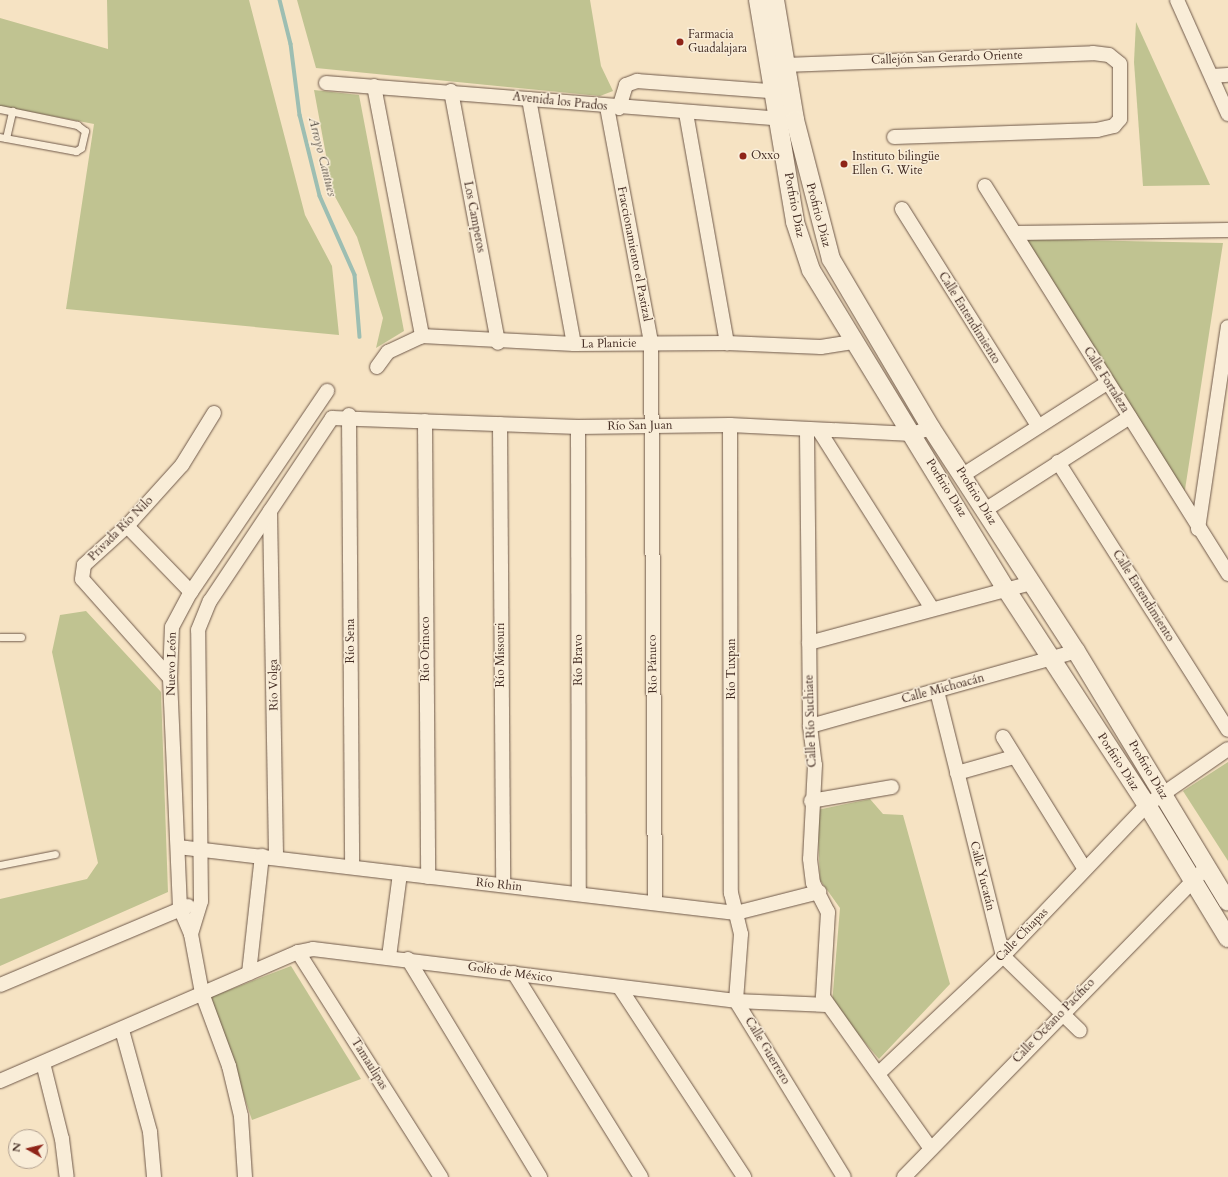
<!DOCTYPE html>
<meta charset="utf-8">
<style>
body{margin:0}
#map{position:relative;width:1228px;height:1177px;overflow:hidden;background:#f6e3c3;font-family:Cardo,serif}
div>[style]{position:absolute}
.green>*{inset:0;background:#c0c391}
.stream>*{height:3.5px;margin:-1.75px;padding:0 1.75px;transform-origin:1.75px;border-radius:1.75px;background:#9dbeb2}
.roads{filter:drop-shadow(0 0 1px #6f594a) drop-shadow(0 0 1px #6f594a)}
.service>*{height:7px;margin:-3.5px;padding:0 3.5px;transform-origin:3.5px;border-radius:3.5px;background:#f9edd8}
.minor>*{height:14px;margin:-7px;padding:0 7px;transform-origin:7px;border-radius:7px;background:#f9edd8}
.tertiary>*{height:18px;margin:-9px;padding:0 9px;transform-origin:9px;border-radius:9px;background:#f9edd8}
.dots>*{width:11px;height:11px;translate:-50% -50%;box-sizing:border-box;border:2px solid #f9edd8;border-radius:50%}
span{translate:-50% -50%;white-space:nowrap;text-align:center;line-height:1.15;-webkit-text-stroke:3px #f9edd8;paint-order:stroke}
.poi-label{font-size:12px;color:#422b22}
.left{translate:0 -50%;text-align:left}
.street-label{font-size:12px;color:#422b22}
.water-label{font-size:13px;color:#595046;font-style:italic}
.north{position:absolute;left:8px;top:1129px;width:40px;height:40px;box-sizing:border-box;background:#f9edd8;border:1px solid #b09f8f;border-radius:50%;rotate:278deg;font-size:11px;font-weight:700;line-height:16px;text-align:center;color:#422b22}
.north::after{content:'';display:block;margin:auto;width:14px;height:18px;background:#8f2418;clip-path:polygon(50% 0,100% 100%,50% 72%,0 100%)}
</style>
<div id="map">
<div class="green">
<i style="clip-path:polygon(107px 0,249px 0,305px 215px,332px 266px,339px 335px,66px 309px,94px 124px,0 106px,0 18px,108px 49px)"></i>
<i style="clip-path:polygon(297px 0,590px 0,601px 66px,613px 91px,600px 96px,316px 68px)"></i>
<i style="clip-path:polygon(1136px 22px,1210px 185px,1143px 186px,1134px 62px)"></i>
<i style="clip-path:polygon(314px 90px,359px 95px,404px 331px,376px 348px,383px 318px,357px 237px,333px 193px)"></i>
<i style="clip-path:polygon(1023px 239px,1223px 243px,1184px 496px)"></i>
<i style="clip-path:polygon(86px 611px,161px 692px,168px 892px,0 966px,0 899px,87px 879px,98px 863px,52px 652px,60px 615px)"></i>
<i style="clip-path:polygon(1228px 762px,1228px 861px,1183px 791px)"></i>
<i style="clip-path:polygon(870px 799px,883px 814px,903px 815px,950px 984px,879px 1059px,832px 1004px,840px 908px,820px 880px,817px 810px)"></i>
<i style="clip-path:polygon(291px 966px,361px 1079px,252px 1120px,211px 997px)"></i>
</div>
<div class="stream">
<i style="left:280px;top:0;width:45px;rotate:76deg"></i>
<i style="left:291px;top:44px;width:72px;rotate:82.8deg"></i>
<i style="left:300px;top:115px;width:83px;rotate:76.1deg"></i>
<i style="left:320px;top:196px;width:86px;rotate:66.1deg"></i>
<i style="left:355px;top:275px;width:62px;rotate:85.4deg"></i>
</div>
<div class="roads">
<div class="service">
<i style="left:0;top:109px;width:79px;rotate:11.7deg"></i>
<i style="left:77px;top:125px;width:10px;rotate:37deg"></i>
<i style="left:85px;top:131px;width:17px;rotate:103deg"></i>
<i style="left:81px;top:148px;width:6px;rotate:149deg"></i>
<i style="left:76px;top:151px;width:77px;rotate:-169.6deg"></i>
<i style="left:6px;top:138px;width:28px;rotate:-77deg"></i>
<i style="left:0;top:637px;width:21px"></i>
<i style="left:0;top:865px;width:56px;rotate:-11.3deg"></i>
</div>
<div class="minor">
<i style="left:1177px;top:0;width:125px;rotate:65.9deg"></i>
<i style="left:785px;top:65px;width:308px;rotate:-2.2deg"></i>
<i style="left:1093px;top:53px;width:16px;rotate:7deg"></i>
<i style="left:1109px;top:55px;width:14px;rotate:39deg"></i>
<i style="left:1120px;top:64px;width:55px;rotate:90deg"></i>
<i style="left:1120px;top:119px;width:9px;rotate:131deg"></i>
<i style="left:1114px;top:126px;width:17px;rotate:167deg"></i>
<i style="left:1097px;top:130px;width:203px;rotate:178deg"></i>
<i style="left:1212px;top:76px;width:16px;rotate:-4deg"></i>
<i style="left:326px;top:83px;width:463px;rotate:4.5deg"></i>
<i style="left:374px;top:86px;width:255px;rotate:79.1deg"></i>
<i style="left:451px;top:91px;width:256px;rotate:79.4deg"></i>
<i style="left:529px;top:99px;width:249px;rotate:79.6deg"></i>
<i style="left:607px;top:107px;width:240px;rotate:79.4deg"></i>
<i style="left:651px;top:343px;width:559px;rotate:89.59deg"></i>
<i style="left:619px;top:108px;width:24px;rotate:-73deg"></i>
<i style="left:626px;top:85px;width:12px;rotate:-20deg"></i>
<i style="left:637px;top:81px;width:145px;rotate:4.3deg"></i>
<i style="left:686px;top:113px;width:234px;rotate:79.9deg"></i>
<i style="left:985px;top:186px;width:458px;rotate:57.9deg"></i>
<i style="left:902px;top:209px;width:256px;rotate:57.9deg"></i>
<i style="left:1016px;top:233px;width:212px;rotate:-0.8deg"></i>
<i style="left:377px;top:367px;width:19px;rotate:-54deg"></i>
<i style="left:388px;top:352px;width:38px;rotate:-25deg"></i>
<i style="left:422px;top:336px;width:152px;rotate:3deg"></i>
<i style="left:574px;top:344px;width:153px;rotate:-0.4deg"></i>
<i style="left:727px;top:343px;width:94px;rotate:2.4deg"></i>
<i style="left:821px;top:347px;width:32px;rotate:-9deg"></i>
<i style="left:349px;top:415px;width:451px;rotate:89.6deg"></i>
<i style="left:425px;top:421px;width:456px;rotate:89.6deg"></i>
<i style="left:500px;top:424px;width:461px;rotate:89.6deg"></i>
<i style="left:730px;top:425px;width:468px;rotate:89.9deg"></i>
<i style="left:731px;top:893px;width:42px;rotate:76.3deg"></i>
<i style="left:741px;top:934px;width:67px;rotate:94.3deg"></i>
<i style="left:736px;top:1001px;width:206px;rotate:58.5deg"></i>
<i style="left:578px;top:427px;width:467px;rotate:89.9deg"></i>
<i style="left:807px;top:432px;width:294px;rotate:89.4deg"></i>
<i style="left:810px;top:726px;width:39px;rotate:83deg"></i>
<i style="left:815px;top:765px;width:94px;rotate:93deg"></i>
<i style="left:810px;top:859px;width:24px;rotate:83deg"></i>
<i style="left:813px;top:883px;width:33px;rotate:63deg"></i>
<i style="left:828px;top:912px;width:85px;rotate:93.4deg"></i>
<i style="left:823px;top:997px;width:186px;rotate:54.6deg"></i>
<i style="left:820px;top:432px;width:207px;rotate:57.6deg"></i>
<i style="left:1058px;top:462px;width:317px;rotate:57.6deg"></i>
<i style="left:963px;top:475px;width:171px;rotate:-32.6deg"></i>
<i style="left:985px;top:510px;width:172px;rotate:-32.7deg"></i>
<i style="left:270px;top:511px;width:347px;rotate:89deg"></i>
<i style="left:127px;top:526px;width:92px;rotate:45.9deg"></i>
<i style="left:1198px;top:529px;width:204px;rotate:-81.6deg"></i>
<i style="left:809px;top:643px;width:230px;rotate:-15.1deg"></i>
<i style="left:170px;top:678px;width:132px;rotate:-131.6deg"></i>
<i style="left:82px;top:579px;width:14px;rotate:-82deg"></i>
<i style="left:84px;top:565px;width:58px;rotate:-42.2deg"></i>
<i style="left:127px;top:526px;width:82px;rotate:-48deg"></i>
<i style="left:182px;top:465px;width:61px;rotate:-58.4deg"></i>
<i style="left:937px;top:691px;width:273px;rotate:76deg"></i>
<i style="left:1003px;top:956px;width:107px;rotate:44.2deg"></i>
<i style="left:810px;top:726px;width:276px;rotate:-15.7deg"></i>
<i style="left:1003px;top:737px;width:155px;rotate:58.2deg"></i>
<i style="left:957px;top:773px;width:59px;rotate:-15.7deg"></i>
<i style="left:811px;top:801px;width:82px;rotate:-9.8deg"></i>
<i style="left:178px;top:847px;width:562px;rotate:6.75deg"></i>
<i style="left:736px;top:913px;width:86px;rotate:-14.2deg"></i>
<i style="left:191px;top:934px;width:34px;rotate:-73deg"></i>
<i style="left:201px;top:901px;width:271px;rotate:-90.6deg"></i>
<i style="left:198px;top:630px;width:31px;rotate:-68deg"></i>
<i style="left:210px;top:601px;width:220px;rotate:-56.3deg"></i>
<i style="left:332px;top:418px;width:246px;rotate:2.1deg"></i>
<i style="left:578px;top:427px;width:152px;rotate:-0.8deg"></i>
<i style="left:730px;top:425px;width:182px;rotate:2.8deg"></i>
<i style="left:912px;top:434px;width:20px;rotate:-18deg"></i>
<i style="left:298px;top:952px;width:267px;rotate:57.6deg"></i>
<i style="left:389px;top:957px;width:84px;rotate:-82.5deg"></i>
<i style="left:408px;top:959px;width:255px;rotate:58.8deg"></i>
<i style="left:249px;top:973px;width:118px;rotate:-83.7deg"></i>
<i style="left:514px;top:973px;width:240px;rotate:58.1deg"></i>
<i style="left:0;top:985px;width:204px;rotate:-22.8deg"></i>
<i style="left:620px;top:988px;width:226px;rotate:56.7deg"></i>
<i style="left:122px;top:1030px;width:106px;rotate:74.6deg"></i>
<i style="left:150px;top:1132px;width:45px;rotate:84.9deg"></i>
<i style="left:43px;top:1063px;width:78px;rotate:76deg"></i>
<i style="left:62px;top:1139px;width:38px;rotate:83deg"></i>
<i style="left:879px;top:1073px;width:170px;rotate:-43.3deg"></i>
<i style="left:1003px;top:956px;width:209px;rotate:-46.4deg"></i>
<i style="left:1147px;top:805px;width:98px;rotate:-34.7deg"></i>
<i style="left:0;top:1081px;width:325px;rotate:-23.4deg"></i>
<i style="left:298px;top:952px;width:15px;rotate:-11deg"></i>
<i style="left:313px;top:949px;width:426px;rotate:7deg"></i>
<i style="left:736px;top:1001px;width:90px;rotate:2.5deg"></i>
<i style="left:245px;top:1177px;width:61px;rotate:-93.8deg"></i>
<i style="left:241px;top:1116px;width:51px;rotate:-103.5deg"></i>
<i style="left:229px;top:1066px;width:78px;rotate:-110.3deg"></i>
<i style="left:202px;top:993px;width:60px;rotate:-100.6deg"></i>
<i style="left:191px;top:934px;width:28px;rotate:-113deg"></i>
<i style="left:180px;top:908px;width:230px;rotate:-92.5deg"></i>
<i style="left:170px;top:678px;width:51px;rotate:-87.8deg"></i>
<i style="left:172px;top:627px;width:40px;rotate:-62deg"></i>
<i style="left:191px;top:592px;width:243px;rotate:-55.9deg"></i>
<i style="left:904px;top:1177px;width:433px;rotate:-45.7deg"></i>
</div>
<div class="tertiary">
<i style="left:758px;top:0;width:225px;rotate:80.5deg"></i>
<i style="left:795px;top:222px;width:51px;rotate:71.6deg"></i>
<i style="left:811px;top:270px;width:374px;rotate:58.6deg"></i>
<i style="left:1006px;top:589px;width:258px;rotate:56.9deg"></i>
<i style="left:1147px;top:805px;width:156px;rotate:58.7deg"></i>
<i style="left:775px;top:0;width:122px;rotate:80.5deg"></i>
<i style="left:795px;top:120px;width:144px;rotate:75.5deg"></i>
<i style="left:831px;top:259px;width:196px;rotate:59.4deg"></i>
<i style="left:931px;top:428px;width:266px;rotate:57deg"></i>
<i style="left:1076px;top:651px;width:293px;rotate:58.8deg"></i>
</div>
</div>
<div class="dots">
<i style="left:680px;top:42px;background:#8f2418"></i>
<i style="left:743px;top:156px;background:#8f2418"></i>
<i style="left:844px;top:164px;background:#8f2418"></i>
</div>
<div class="poi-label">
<span class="left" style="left:688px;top:42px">Farmacia<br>Guadalajara</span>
<span class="left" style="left:751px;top:156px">Oxxo</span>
<span class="left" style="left:852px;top:164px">Instituto bilingüe<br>Ellen G. Wite</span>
</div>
<div class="street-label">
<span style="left:947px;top:58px;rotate:-2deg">Callejón San Gerardo Oriente</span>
<span style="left:560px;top:102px;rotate:6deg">Avenida los Prados</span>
<span style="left:794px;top:205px;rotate:79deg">Porfirio Díaz</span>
<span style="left:818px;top:215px;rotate:75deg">Profirio Díaz</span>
<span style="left:474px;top:217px;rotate:79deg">Los Camperos</span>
<span style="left:634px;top:254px;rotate:79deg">Fraccionamiento el Pastizal</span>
<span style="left:969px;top:318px;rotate:58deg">Calle Entendimiento</span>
<span style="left:609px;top:344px;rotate:-1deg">La Planicie</span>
<span style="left:1106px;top:380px;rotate:58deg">Calle Fortaleza</span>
<span style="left:640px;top:426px;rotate:-1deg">Río San Juan</span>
<span style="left:946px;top:488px;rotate:58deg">Porfirio Díaz</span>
<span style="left:976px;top:496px;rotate:58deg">Profirio Díaz</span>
<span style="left:121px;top:529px;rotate:-45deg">Privada Río Nilo</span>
<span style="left:1143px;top:596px;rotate:58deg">Calle Entendimiento</span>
<span style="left:351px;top:641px;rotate:-90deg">Río Sena</span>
<span style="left:426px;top:649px;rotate:-90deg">Río Orinoco</span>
<span style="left:501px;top:655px;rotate:-90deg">Río Missouri</span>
<span style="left:579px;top:660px;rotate:-90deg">Río Bravo</span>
<span style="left:172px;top:664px;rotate:-89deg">Nuevo León</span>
<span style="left:653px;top:664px;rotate:-91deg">Río Pánuco</span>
<span style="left:732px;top:669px;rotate:-90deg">Río Tuxpan</span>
<span style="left:274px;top:685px;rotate:-91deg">Río Volga</span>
<span style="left:943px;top:689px;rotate:-15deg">Calle Michoacán</span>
<span style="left:811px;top:721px;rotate:-92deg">Calle Río Suchiate</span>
<span style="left:1118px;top:762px;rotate:57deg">Porfirio Díaz</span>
<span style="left:1148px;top:770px;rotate:59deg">Profirio Díaz</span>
<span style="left:982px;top:876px;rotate:76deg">Calle Yucatán</span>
<span style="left:499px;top:885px;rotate:6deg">Río Rhin</span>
<span style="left:1022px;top:935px;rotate:-46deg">Calle Chiapas</span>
<span style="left:510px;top:973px;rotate:8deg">Golfo de México</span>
<span style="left:1054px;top:1021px;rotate:-46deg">Calle Océano Pacífico</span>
<span style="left:767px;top:1051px;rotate:59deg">Calle Guerrero</span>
<span style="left:369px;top:1064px;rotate:58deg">Tamaulipas</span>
</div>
<div class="water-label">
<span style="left:322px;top:157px;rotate:76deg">Arroyo Cantues</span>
</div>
<div class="north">N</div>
</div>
